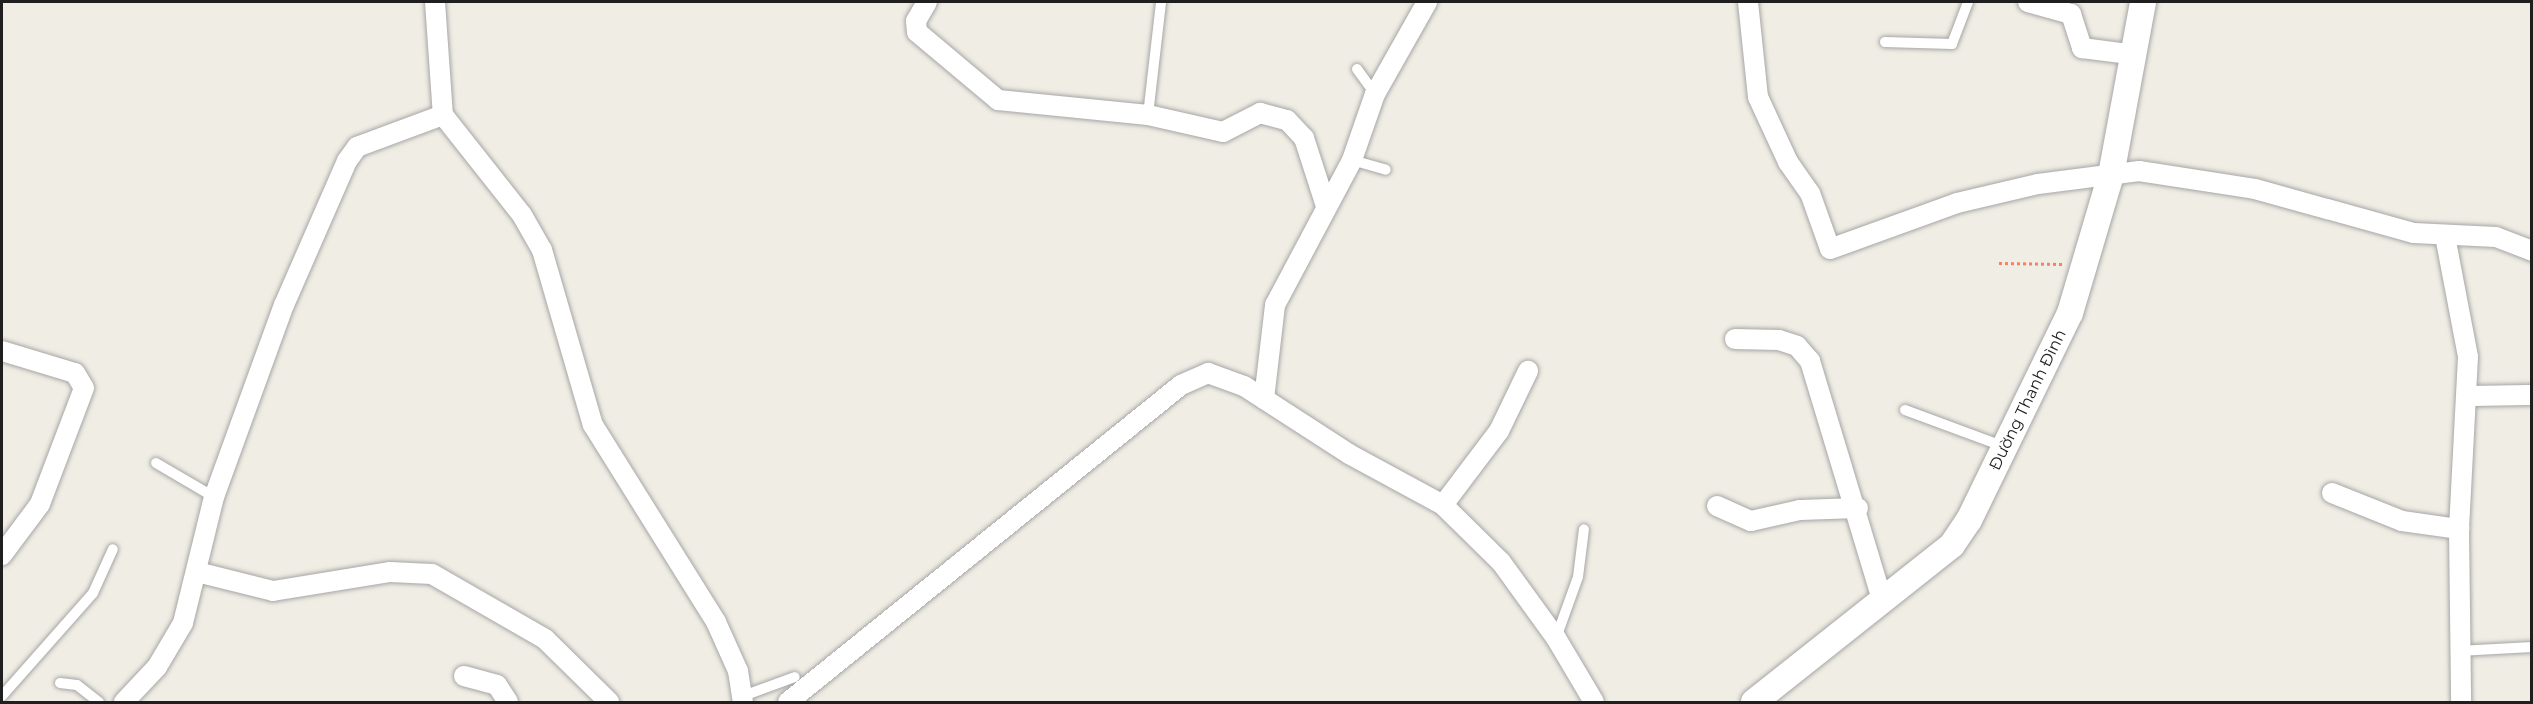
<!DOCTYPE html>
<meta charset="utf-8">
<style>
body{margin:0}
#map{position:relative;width:2533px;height:704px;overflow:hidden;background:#f0ede4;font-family:Montserrat,sans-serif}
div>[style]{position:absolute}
.path>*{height:3px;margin-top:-1.5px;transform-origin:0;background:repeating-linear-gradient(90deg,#ff7d66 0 3px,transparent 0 6px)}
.roads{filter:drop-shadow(0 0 2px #a6a6a6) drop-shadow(0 0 2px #a6a6a6)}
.service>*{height:10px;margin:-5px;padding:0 5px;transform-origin:5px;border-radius:5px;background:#fff}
.minor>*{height:20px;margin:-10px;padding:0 10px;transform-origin:10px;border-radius:10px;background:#fff}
.tertiary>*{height:26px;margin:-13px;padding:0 13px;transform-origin:13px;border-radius:13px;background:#fff}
span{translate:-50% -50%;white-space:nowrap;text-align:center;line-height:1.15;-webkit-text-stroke:5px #fff;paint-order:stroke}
.street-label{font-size:16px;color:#1f1f1f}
.frame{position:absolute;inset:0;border:3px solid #1f1f1f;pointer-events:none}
</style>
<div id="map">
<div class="path">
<i style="left:1999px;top:263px;width:63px;rotate:0.9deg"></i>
</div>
<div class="roads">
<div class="service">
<i style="left:1885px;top:42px;width:67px;rotate:1.7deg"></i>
<i style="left:1952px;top:44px;width:45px;rotate:-69.1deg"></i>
<i style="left:1357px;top:69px;width:31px;rotate:54deg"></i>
<i style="left:1148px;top:115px;width:114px;rotate:-83.4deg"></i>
<i style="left:1352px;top:160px;width:35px;rotate:16deg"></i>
<i style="left:1905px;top:410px;width:107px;rotate:20.3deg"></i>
<i style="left:156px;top:463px;width:67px;rotate:30.4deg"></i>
<i style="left:1556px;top:638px;width:65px;rotate:-70.2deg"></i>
<i style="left:1578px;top:577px;width:48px;rotate:-82.9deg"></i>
<i style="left:2459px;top:651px;width:73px;rotate:-3.1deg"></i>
<i style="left:60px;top:683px;width:17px;rotate:7deg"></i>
<i style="left:77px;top:685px;width:28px;rotate:38deg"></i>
<i style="left:2px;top:696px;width:137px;rotate:-48.5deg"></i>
<i style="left:93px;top:593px;width:48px;rotate:-65.6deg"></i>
<i style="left:743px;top:696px;width:55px;rotate:-20.1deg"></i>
</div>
<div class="minor">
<i style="left:435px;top:2px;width:113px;rotate:86deg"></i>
<i style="left:443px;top:115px;width:127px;rotate:51.7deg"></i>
<i style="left:522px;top:215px;width:40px;rotate:60.3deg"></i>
<i style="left:542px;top:250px;width:182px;rotate:73.8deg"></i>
<i style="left:593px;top:425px;width:232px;rotate:58deg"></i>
<i style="left:716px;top:622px;width:54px;rotate:65.8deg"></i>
<i style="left:738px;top:671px;width:31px;rotate:81deg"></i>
<i style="left:927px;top:2px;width:22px;rotate:120deg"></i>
<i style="left:916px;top:21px;width:11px;rotate:85deg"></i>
<i style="left:917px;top:32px;width:106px;rotate:40deg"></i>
<i style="left:998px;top:100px;width:151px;rotate:5.7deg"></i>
<i style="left:1148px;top:115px;width:77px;rotate:12.8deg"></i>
<i style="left:1223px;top:132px;width:42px;rotate:-27.2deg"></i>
<i style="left:1260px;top:113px;width:28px;rotate:15deg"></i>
<i style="left:1287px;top:120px;width:25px;rotate:47deg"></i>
<i style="left:1304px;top:138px;width:71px;rotate:72.1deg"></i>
<i style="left:1748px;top:2px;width:96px;rotate:84deg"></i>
<i style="left:1758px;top:97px;width:72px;rotate:65.2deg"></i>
<i style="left:1788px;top:162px;width:38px;rotate:55deg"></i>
<i style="left:1810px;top:193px;width:59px;rotate:70.3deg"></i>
<i style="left:1830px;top:249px;width:135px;rotate:-19.9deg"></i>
<i style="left:1957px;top:203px;width:83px;rotate:-13.2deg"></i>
<i style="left:2038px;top:184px;width:102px;rotate:-7.3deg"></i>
<i style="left:2139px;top:171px;width:117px;rotate:8.8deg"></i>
<i style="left:2255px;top:189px;width:165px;rotate:15.5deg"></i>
<i style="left:2414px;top:233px;width:82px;rotate:2.8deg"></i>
<i style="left:2496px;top:237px;width:39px;rotate:21deg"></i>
<i style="left:2028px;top:2px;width:45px;rotate:15.6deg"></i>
<i style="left:2071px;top:14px;width:36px;rotate:72deg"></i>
<i style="left:2082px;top:48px;width:54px;rotate:7.4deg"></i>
<i style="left:2445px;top:236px;width:123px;rotate:79.2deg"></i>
<i style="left:2468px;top:357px;width:172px;rotate:93deg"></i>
<i style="left:2459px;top:529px;width:173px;rotate:89.3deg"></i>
<i style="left:1735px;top:339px;width:44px;rotate:1.3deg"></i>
<i style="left:1779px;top:340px;width:19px;rotate:18deg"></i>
<i style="left:1797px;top:346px;width:20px;rotate:49deg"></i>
<i style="left:1810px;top:361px;width:250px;rotate:73.2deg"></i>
<i style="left:2px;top:351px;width:76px;rotate:16.8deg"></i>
<i style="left:75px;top:373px;width:17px;rotate:59deg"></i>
<i style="left:84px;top:388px;width:124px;rotate:110.8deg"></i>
<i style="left:40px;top:504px;width:64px;rotate:126.7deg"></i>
<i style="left:2468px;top:396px;width:64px;rotate:-0.9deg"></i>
<i style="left:1264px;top:399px;width:95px;rotate:-83.3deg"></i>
<i style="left:1275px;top:305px;width:164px;rotate:-62deg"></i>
<i style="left:1352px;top:160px;width:70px;rotate:-70.8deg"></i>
<i style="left:1375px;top:94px;width:106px;rotate:-60.5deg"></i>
<i style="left:2332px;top:493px;width:75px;rotate:21.8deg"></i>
<i style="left:2402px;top:521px;width:58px;rotate:8deg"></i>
<i style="left:1443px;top:505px;width:93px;rotate:-52.9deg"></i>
<i style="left:1499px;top:431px;width:67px;rotate:-64.2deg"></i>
<i style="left:1717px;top:506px;width:37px;rotate:24deg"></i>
<i style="left:1751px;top:521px;width:50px;rotate:-12.7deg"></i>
<i style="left:1800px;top:510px;width:58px;rotate:-2deg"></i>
<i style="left:197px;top:572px;width:78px;rotate:14deg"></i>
<i style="left:273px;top:591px;width:119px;rotate:-9.2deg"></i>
<i style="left:390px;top:572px;width:42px;rotate:2.7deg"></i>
<i style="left:432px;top:574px;width:130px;rotate:29.9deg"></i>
<i style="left:545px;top:639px;width:90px;rotate:44.5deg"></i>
<i style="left:464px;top:676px;width:34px;rotate:15deg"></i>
<i style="left:497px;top:685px;width:20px;rotate:57deg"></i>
<i style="left:124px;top:702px;width:48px;rotate:-46.7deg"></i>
<i style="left:157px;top:667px;width:51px;rotate:-59.4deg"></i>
<i style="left:183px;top:623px;width:130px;rotate:-76.2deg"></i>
<i style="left:214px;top:497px;width:204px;rotate:-70deg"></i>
<i style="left:284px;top:305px;width:157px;rotate:-66.4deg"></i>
<i style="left:347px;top:161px;width:17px;rotate:-54deg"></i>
<i style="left:357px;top:147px;width:92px;rotate:-20.4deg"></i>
<i style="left:788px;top:702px;width:505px;rotate:-38.89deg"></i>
<i style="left:1181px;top:385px;width:30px;rotate:-24deg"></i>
<i style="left:1208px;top:373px;width:38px;rotate:20deg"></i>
<i style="left:1244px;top:386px;width:125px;rotate:32.9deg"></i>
<i style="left:1349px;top:454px;width:107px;rotate:28.5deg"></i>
<i style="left:1443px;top:505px;width:81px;rotate:44.5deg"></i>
<i style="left:1501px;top:562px;width:94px;rotate:54.1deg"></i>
<i style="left:1556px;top:638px;width:74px;rotate:59.3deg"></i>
</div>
<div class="tertiary">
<i style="left:1754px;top:702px;width:253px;rotate:-38.4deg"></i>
<i style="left:1952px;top:545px;width:30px;rotate:-56deg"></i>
<i style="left:1969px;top:520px;width:230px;rotate:-64deg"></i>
<i style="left:2070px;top:313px;width:144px;rotate:-73.5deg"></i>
<i style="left:2111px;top:175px;width:176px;rotate:-79.5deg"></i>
</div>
</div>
<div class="street-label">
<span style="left:2028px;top:400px;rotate:-64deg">Đường Thanh Đình</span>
</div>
<div class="frame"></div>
</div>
